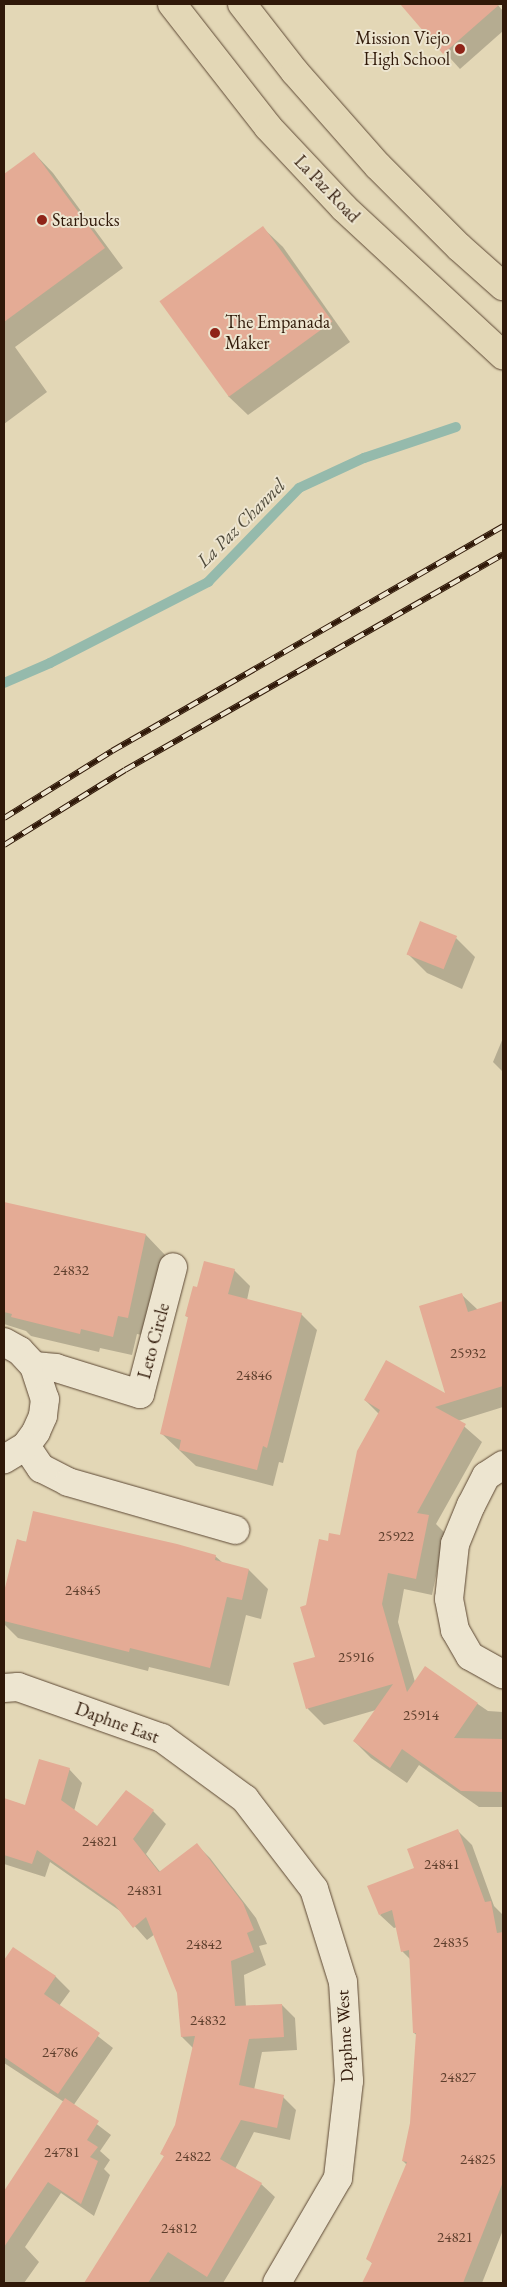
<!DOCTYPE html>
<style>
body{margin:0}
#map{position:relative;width:507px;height:2287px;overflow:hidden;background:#e3d7b6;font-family:"EB Garamond",serif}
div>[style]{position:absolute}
.shadow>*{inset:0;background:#0003}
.stream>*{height:10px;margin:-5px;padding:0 5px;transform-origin:5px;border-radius:5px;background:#95baac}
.building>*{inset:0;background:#e4ab95;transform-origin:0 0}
.roads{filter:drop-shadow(0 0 1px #5d4834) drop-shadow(0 0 1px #5d4834)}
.minor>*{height:28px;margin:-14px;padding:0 14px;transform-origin:14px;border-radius:14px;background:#ede5d0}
.primary>*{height:28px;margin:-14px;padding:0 14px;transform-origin:14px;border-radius:14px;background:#e3d7b6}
.rail>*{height:5.5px;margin-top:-2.75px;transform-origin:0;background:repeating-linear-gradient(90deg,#ede5d0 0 11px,#301909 0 22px);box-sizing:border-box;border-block:1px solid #301909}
.dots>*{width:14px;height:14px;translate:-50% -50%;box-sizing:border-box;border:2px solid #ede5d0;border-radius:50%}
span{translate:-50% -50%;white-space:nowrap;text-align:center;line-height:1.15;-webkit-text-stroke:4px #ede5d0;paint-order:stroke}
.number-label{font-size:15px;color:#5d3e2c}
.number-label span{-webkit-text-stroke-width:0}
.poi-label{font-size:18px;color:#301909}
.right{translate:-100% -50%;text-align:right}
.left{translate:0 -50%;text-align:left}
.street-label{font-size:18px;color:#301909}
.water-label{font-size:19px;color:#4e493a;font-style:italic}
.frame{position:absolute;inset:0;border:5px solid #301909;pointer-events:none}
</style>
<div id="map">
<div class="shadow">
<i style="clip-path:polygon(401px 4px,497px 4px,503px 11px,503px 31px,460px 69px)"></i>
<i style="clip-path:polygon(34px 153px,53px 173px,123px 268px,15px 347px,47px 392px,4px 424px,4px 176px)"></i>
<i style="clip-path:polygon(263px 228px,283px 247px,350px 342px,248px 415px,228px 396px)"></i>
<i style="clip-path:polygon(456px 938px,475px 957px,462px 989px,427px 973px,407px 953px)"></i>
<i style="clip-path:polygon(503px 1038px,503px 1072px,493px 1062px)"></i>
<i style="clip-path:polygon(4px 1204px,146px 1235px,165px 1255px,147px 1336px,137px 1334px,132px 1355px,100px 1348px,99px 1352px,31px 1336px,26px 1331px,4px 1324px)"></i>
<i style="clip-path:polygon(234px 1270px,250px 1286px,247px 1300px,301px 1314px,317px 1330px,283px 1463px,279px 1462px,273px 1486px,196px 1466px,161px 1433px,189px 1318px,186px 1316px,198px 1288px)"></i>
<i style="clip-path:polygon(461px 1294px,478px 1310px,503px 1302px,503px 1407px,458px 1421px,482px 1442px,436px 1524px,445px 1533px,432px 1595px,404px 1589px,398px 1622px,415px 1682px,425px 1668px,488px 1711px,503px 1712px,503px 1807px,479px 1807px,419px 1765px,407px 1783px,371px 1758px,354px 1741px,376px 1710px,324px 1725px,308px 1709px,295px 1664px,317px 1658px,307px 1606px,329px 1543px,341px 1536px,379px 1414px,365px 1400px,447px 1396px)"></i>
<i style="clip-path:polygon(17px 1541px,215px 1556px,223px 1563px,249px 1570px,268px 1589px,261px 1619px,246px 1615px,229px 1686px,149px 1667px,148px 1671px,18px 1638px,4px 1624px,4px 1597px)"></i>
<i style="clip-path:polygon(69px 1769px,82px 1783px,74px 1811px,98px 1828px,153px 1811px,166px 1824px,146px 1854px,161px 1873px,197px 1845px,210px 1858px,256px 1918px,267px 1944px,259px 1946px,266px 1965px,244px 1975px,246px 2007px,282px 2005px,295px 2018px,297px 2050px,262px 2052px,254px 2090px,283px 2097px,296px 2110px,290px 2140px,254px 2132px,235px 2169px,261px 2184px,275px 2197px,223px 2283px,86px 2283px,165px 2157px,161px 2153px,176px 2125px,194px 2049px,182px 2037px,179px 1993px,155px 1934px,147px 1940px,123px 1913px,50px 1862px,45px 1877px,4px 1864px,4px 1799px,26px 1806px)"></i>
<i style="clip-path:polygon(458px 1831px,472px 1845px,494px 1906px,503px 1915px,503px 2230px,482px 2283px,363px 2283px,373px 2264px,368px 2259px,407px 2165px,403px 2161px,412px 2123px,418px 2036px,414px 2033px,411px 1960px,402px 1951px,397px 1927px,394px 1928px,380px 1915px,416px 1869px)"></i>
<i style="clip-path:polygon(13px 1949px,56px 1977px,70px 1991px,59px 2006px,113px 2048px,73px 2106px,111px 2135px,100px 2151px,110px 2160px,104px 2169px,110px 2175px,94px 2216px,61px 2193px,25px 2247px,39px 2262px,24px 2283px,4px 2283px,4px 2193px,64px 2102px,4px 2063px,4px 1963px)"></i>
</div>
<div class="stream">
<i style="left:4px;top:683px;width:50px;rotate:-23.5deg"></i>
<i style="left:50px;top:663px;width:178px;rotate:-27.1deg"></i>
<i style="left:208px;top:582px;width:131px;rotate:-45.9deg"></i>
<i style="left:299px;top:488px;width:72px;rotate:-24.8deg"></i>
<i style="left:364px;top:458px;width:97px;rotate:-18.6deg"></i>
</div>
<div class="building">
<i style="clip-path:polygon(400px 4px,500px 4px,443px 54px)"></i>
<i style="clip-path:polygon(34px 152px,105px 248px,4px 322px,4px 174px)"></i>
<i style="left:263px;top:226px;width:118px;height:128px;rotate:54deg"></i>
<i style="left:420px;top:921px;width:40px;height:36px;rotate:22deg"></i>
<i style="clip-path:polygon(4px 1202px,146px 1234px,128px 1318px,118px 1316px,113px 1337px,81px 1329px,80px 1334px,11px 1317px,12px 1314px,4px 1312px)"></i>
<i style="clip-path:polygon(204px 1261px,235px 1269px,228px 1294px,302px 1313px,267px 1448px,263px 1446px,257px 1470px,179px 1450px,181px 1440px,160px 1434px,188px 1317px,185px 1316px,193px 1286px,197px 1287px)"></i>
<i style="clip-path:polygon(462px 1293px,468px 1312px,503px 1301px,503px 1386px,435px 1407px,466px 1424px,417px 1513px,429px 1515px,416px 1579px,388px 1573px,382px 1604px,407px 1692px,425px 1666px,478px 1703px,454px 1738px,503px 1739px,503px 1792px,461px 1791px,402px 1749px,390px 1768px,353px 1741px,393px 1684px,306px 1709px,293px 1663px,315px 1657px,300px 1607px,306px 1605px,319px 1539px,328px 1541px,329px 1533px,340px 1535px,357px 1451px,380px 1410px,364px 1400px,386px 1360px,445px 1393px,419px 1306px)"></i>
<i style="clip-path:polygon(33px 1511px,177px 1544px,216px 1555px,215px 1560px,249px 1569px,242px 1600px,227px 1597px,210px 1668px,130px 1648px,129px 1652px,4px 1621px,4px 1592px,17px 1539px,26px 1542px)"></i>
<i style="clip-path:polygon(39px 1759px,70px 1768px,61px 1800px,97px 1826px,126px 1790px,154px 1810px,133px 1839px,159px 1872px,197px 1843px,243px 1903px,254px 1930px,247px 1933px,254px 1952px,231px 1961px,235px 2006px,282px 2004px,284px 2037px,249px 2039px,239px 2085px,284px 2095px,277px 2128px,241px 2120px,220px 2159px,262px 2183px,207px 2277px,168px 2252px,148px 2283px,84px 2283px,164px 2156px,160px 2154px,175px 2125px,195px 2036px,181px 2037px,177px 1993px,146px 1917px,133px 1928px,115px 1905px,37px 1850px,32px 1864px,4px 1855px,4px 1798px,25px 1805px)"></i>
<i style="clip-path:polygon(458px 1829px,485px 1902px,491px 1901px,497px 1933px,503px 1932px,503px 2182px,463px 2283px,362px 2283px,372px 2263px,366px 2259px,407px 2162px,402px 2161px,410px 2123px,416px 2033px,413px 2033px,409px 1950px,401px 1952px,392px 1910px,379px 1915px,367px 1886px,414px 1868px,407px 1849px)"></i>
<i style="clip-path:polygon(13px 1947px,56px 1976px,44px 1994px,100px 2033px,58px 2094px,4px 2057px,4px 1960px)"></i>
<i style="clip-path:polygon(65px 2098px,99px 2121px,87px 2140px,98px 2147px,90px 2157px,98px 2161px,81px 2204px,48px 2182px,4px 2247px,4px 2191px)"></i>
</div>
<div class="roads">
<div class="minor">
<i style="left:4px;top:1342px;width:18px;rotate:29deg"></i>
<i style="left:20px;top:1351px;width:21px;rotate:47deg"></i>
<i style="left:34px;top:1366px;width:35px;rotate:72deg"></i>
<i style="left:45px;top:1399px;width:17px;rotate:97deg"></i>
<i style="left:43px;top:1416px;width:17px;rotate:114deg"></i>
<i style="left:36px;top:1432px;width:17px;rotate:126deg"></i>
<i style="left:26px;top:1446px;width:26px;rotate:149deg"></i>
<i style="left:34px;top:1366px;width:22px;rotate:5deg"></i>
<i style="left:56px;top:1368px;width:88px;rotate:17.2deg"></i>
<i style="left:140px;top:1394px;width:131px;rotate:-75.4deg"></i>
<i style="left:26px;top:1446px;width:27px;rotate:56deg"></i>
<i style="left:41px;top:1468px;width:30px;rotate:27deg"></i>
<i style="left:68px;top:1482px;width:174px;rotate:16deg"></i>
<i style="left:503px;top:1465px;width:20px;rotate:147deg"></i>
<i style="left:486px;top:1476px;width:33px;rotate:117deg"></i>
<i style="left:471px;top:1505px;width:42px;rotate:112.3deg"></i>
<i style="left:455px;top:1544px;width:55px;rotate:96.2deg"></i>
<i style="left:449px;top:1599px;width:32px;rotate:79deg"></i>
<i style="left:455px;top:1630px;width:30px;rotate:60deg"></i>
<i style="left:470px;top:1656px;width:38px;rotate:29deg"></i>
<i style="left:4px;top:1688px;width:14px;rotate:-4deg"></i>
<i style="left:18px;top:1687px;width:153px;rotate:19.5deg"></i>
<i style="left:162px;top:1738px;width:103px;rotate:36.3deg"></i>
<i style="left:245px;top:1799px;width:113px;rotate:52.5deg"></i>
<i style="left:314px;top:1889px;width:97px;rotate:72.7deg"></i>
<i style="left:343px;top:1982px;width:99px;rotate:86.5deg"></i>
<i style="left:349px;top:2081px;width:98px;rotate:96.5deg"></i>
<i style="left:338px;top:2178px;width:121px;rotate:120.2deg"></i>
</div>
<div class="primary">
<i style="left:172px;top:4px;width:156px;rotate:52deg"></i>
<i style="left:268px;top:127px;width:111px;rotate:46.8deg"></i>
<i style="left:344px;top:208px;width:217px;rotate:42.8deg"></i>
<i style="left:242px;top:4px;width:86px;rotate:52.1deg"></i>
<i style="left:295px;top:72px;width:125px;rotate:48.6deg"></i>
<i style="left:378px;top:166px;width:115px;rotate:45deg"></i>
<i style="left:459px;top:247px;width:59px;rotate:41.6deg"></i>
</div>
</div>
<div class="rail">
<i style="left:4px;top:818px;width:127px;rotate:-31.8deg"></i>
<i style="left:112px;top:751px;width:451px;rotate:-29.9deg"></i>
<i style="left:4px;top:845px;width:142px;rotate:-31.8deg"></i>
<i style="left:125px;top:770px;width:435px;rotate:-29.7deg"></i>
</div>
<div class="dots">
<i style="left:460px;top:49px;background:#8f2418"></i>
<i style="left:42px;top:220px;background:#8f2418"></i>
<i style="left:215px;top:333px;background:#8f2418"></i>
</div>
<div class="number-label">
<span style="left:71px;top:1270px">24832</span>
<span style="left:468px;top:1353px">25932</span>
<span style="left:254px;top:1375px">24846</span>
<span style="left:396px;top:1536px">25922</span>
<span style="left:83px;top:1590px">24845</span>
<span style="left:356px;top:1657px">25916</span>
<span style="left:421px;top:1715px">25914</span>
<span style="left:100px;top:1841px">24821</span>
<span style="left:442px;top:1864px">24841</span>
<span style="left:145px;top:1890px">24831</span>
<span style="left:451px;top:1942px">24835</span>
<span style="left:204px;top:1944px">24842</span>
<span style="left:208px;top:2020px">24832</span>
<span style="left:60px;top:2052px">24786</span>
<span style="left:458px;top:2077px">24827</span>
<span style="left:62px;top:2152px">24781</span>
<span style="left:193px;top:2156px">24822</span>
<span style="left:478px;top:2159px">24825</span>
<span style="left:179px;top:2228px">24812</span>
<span style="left:455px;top:2237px">24821</span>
</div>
<div class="poi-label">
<span class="right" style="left:450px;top:49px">Mission Viejo<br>High School</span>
<span class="left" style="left:52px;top:220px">Starbucks</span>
<span class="left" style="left:225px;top:333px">The Empanada<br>Maker</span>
</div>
<div class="street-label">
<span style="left:327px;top:189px;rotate:46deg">La Paz Road</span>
<span style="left:154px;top:1341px;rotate:-75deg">Leto Circle</span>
<span style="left:117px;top:1723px;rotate:20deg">Daphne East</span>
<span style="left:345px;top:2036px;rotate:-93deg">Daphne West</span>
</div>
<div class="water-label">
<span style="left:241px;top:523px;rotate:-45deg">La Paz Channel</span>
</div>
<div class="frame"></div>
</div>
